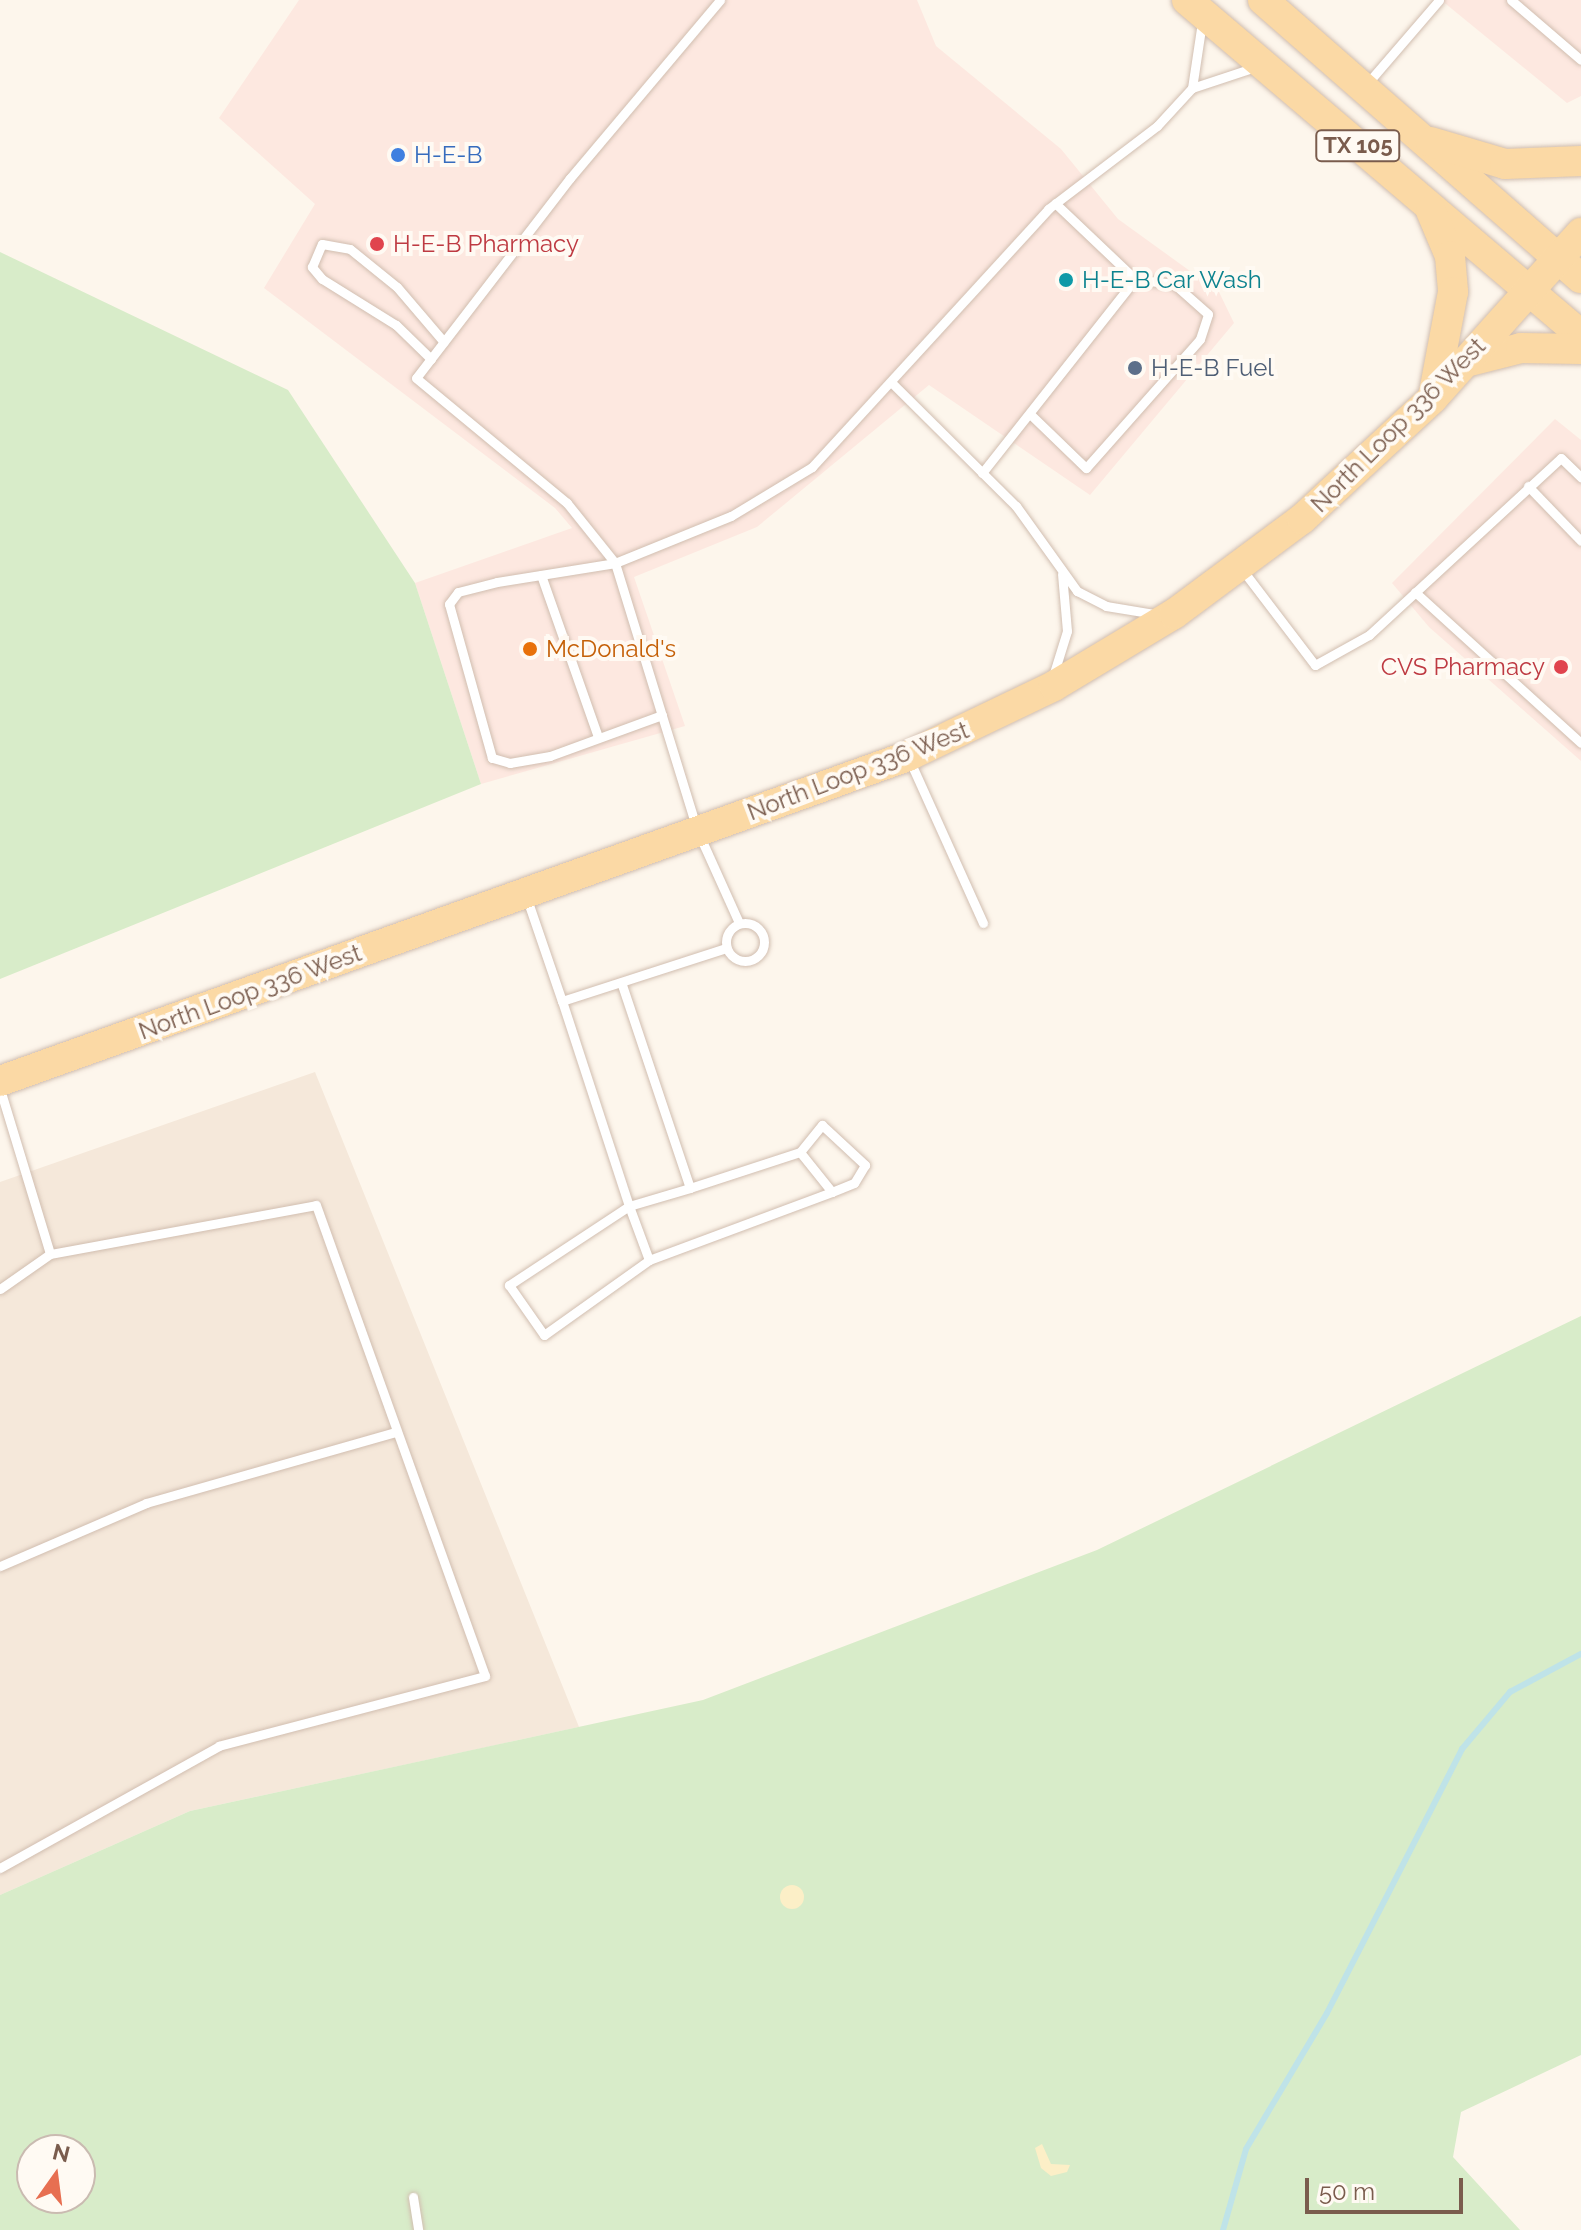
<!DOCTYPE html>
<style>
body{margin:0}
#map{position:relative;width:1581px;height:2230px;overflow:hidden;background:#fdf6ec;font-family:Raleway,sans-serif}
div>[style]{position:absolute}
.residential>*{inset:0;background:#f5e8da}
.commercial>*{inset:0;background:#fde8e0}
.green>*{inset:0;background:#d8ecc9}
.sand>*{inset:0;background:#fcefc7}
.round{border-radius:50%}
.stream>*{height:6px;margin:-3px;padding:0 3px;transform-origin:3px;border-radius:3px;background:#bfe3e8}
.roads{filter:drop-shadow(0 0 2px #d1beb0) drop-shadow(0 0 2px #d1beb0)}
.lane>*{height:9px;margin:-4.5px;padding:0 4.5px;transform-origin:4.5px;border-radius:4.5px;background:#fff}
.lane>.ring{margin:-4.5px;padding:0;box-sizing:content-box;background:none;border:9px solid #fff;border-radius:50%}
.primary>*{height:30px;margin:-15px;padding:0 15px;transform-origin:15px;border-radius:15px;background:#fbd9a5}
.dots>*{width:22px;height:22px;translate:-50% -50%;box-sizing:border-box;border:4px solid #fffaf3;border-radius:50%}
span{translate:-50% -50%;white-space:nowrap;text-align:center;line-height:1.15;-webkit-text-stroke:8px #fffaf3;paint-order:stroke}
.shield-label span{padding:2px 6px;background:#fffaf3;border:2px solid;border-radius:6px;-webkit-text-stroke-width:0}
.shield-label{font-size:22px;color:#7a5c4d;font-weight:700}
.shop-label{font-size:24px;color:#366cbe}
.left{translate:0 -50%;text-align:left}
.health-label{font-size:24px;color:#be3a42}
.right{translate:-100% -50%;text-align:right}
.culture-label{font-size:24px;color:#0d838f}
.service-label{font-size:24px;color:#4e5e75}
.street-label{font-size:24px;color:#7a5c4d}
.food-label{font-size:24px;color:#c56008}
.north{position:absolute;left:16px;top:2134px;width:80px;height:80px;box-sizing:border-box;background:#fffaf3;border:2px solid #cabbb1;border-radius:50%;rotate:14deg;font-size:22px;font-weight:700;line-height:32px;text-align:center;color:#7a5c4d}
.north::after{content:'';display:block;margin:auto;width:28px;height:36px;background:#e76f51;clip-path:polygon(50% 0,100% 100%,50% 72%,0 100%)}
.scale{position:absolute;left:1305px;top:2178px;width:158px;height:36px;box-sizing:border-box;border:4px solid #7a5c4d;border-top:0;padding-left:10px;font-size:24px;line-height:28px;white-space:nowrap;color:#7a5c4d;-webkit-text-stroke:6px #fffaf3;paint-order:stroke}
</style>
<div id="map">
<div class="residential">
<i style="clip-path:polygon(315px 1072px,579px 1727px,190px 1811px,0 1895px,0 1182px)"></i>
</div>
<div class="commercial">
<i style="clip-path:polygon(299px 0,917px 0,936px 46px,1061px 149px,1118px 219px,1219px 292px,1234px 323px,1090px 495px,929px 385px,757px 527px,634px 577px,685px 726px,481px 784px,415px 583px,572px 528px,555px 508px,264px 288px,315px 204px,219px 118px)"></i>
<i style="clip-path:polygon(1441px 0,1581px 0,1581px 96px,1567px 103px)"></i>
<i style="clip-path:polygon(1555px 419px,1581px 440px,1581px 761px,1429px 627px,1392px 583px)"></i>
</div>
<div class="green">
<i style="clip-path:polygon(0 252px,288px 390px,415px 583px,481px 784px,0 979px)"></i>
<i style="clip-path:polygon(evenodd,1581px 1316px,1581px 2055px,1461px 2112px,1453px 2157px,1520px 2230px,0 2230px,0 1895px,190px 1811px,703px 1700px,1097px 1550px,1581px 1316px,32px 2150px,80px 2150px,80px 2198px,32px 2198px,32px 2150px)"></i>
</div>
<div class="sand">
<i class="round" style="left:780px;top:1885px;width:24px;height:24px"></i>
<i style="clip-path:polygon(1042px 2144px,1051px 2164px,1070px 2165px,1067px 2172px,1051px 2176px,1041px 2168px,1035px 2148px)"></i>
</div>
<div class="stream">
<i style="left:1223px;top:2230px;width:84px;rotate:-74.1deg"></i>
<i style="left:1246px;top:2149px;width:158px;rotate:-59.2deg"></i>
<i style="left:1327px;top:2013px;width:297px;rotate:-62.9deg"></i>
<i style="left:1462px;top:1749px;width:75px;rotate:-49.9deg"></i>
<i style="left:1510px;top:1692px;width:81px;rotate:-28.2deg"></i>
</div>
<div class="roads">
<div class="lane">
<i style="left:720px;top:0;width:233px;rotate:130.1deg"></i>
<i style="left:570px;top:178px;width:252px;rotate:127.6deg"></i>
<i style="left:416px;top:378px;width:196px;rotate:39.6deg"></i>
<i style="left:567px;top:503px;width:77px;rotate:51.3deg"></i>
<i style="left:615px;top:563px;width:282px;rotate:72.9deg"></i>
<i style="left:698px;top:832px;width:100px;rotate:65.7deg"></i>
<i style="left:1511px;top:0;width:92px;rotate:40.6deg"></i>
<i style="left:1202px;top:22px;width:67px;rotate:98.6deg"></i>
<i style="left:1192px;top:88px;width:70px;rotate:-18.4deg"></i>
<i style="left:1366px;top:85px;width:112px;rotate:-49.3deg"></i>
<i style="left:431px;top:359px;width:49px;rotate:-135.8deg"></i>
<i style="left:396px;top:325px;width:87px;rotate:-148.1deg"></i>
<i style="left:322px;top:279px;width:16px;rotate:-130deg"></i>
<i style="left:312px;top:267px;width:25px;rotate:-67deg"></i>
<i style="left:322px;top:244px;width:28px;rotate:10deg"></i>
<i style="left:350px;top:249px;width:60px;rotate:39deg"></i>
<i style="left:397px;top:287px;width:72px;rotate:49.5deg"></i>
<i style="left:893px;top:384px;width:173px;rotate:44.8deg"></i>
<i style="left:1016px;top:506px;width:105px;rotate:54.3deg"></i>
<i style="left:1077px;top:591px;width:33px;rotate:27deg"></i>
<i style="left:1106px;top:606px;width:50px;rotate:9.3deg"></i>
<i style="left:1030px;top:414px;width:78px;rotate:44deg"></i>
<i style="left:1086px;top:468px;width:172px;rotate:-48.5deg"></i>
<i style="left:1200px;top:339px;width:26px;rotate:-72deg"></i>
<i style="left:1208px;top:314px;width:45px;rotate:-138.6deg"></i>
<i style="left:1174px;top:284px;width:39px;rotate:-173deg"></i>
<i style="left:982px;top:473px;width:247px;rotate:-51.7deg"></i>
<i style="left:1135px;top:279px;width:110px;rotate:-136.5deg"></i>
<i style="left:1528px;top:486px;width:76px;rotate:46.1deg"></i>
<i style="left:1241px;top:568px;width:122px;rotate:52.7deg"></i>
<i style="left:1315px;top:665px;width:62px;rotate:-29.1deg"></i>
<i style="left:1369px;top:635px;width:261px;rotate:-42.7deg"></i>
<i style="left:1561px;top:458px;width:28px;rotate:44deg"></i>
<i style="left:541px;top:575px;width:172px;rotate:70.6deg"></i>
<i style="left:1415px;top:592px;width:224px;rotate:42.3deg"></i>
<i style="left:1053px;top:676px;width:47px;rotate:-72.7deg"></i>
<i style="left:1067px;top:631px;width:57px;rotate:-95deg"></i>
<i style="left:662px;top:715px;width:119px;rotate:159.9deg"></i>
<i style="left:550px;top:756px;width:41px;rotate:170.1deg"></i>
<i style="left:510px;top:763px;width:19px;rotate:-164deg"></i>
<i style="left:492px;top:758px;width:160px;rotate:-105.6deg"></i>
<i style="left:449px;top:604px;width:15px;rotate:-53deg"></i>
<i style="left:458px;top:592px;width:40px;rotate:-14.4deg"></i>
<i style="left:497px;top:582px;width:120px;rotate:-9.1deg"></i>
<i style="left:615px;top:563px;width:125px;rotate:-22.1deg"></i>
<i style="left:731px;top:516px;width:95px;rotate:-31.2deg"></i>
<i style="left:812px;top:467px;width:350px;rotate:-47.5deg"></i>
<i style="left:1048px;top:209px;width:137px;rotate:-37.3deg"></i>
<i style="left:1157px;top:126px;width:52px;rotate:-47.4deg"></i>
<i style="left:909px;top:759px;width:180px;rotate:65.7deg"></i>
<i style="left:527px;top:899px;width:108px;rotate:71.1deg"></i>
<i style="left:562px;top:1001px;width:172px;rotate:-17.9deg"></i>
<i class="ring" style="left:726px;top:923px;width:29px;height:29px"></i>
<i style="left:562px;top:1001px;width:216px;rotate:71.9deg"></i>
<i style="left:629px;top:1206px;width:64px;rotate:-16.4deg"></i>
<i style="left:690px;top:1188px;width:217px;rotate:-108.5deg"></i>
<i style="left:0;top:1089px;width:172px;rotate:73.1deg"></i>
<i style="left:800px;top:1152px;width:35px;rotate:-51deg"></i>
<i style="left:822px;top:1125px;width:59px;rotate:42.9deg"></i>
<i style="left:865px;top:1165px;width:21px;rotate:121deg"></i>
<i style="left:854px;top:1183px;width:24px;rotate:158deg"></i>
<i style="left:649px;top:1260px;width:58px;rotate:-110.3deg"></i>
<i style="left:629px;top:1206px;width:144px;rotate:146.6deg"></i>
<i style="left:509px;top:1285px;width:61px;rotate:55deg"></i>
<i style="left:544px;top:1335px;width:129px;rotate:-35.5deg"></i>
<i style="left:649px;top:1260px;width:195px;rotate:-20.4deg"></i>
<i style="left:832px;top:1192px;width:51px;rotate:-128.7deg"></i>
<i style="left:800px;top:1152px;width:116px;rotate:161.9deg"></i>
<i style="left:0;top:1289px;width:61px;rotate:-35deg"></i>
<i style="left:50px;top:1254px;width:270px;rotate:-10.4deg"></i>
<i style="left:316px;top:1205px;width:500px;rotate:70.26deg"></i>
<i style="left:485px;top:1676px;width:275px;rotate:165.3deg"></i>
<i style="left:219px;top:1746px;width:251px;rotate:150.9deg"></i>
<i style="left:0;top:1566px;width:159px;rotate:-23.3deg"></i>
<i style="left:146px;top:1503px;width:259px;rotate:-15.9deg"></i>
<i style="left:413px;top:2197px;width:33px;rotate:81deg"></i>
</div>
<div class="primary">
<i style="left:1187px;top:0;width:517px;rotate:40.37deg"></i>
<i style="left:1263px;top:0;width:422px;rotate:41.2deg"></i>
<i style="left:1431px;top:142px;width:77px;rotate:16.6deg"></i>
<i style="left:1505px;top:164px;width:76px;rotate:-2.3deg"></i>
<i style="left:1431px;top:211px;width:49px;rotate:67.1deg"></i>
<i style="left:1450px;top:256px;width:36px;rotate:85deg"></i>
<i style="left:1453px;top:292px;width:103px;rotate:100.7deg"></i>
<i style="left:1466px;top:362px;width:57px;rotate:-14.3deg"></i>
<i style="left:1521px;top:348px;width:60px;rotate:1deg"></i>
<i style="left:0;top:1081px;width:964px;rotate:-19.69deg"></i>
<i style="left:908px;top:756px;width:162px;rotate:-25.6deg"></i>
<i style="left:1054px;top:686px;width:140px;rotate:-31deg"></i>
<i style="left:1174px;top:614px;width:159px;rotate:-36.6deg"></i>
<i style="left:1302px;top:519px;width:178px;rotate:-42.7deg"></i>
<i style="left:1433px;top:398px;width:222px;rotate:-48.1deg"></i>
</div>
</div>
<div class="dots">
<i style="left:398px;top:155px;background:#3f7fe0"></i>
<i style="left:377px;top:244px;background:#e0444e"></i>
<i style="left:1066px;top:280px;background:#0f9aa8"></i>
<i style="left:1135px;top:368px;background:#5c6f8a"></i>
<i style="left:530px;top:649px;background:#e8710a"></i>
<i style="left:1561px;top:667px;background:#e0444e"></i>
</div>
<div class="shield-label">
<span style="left:1358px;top:146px">TX 105</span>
</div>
<div class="shop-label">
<span class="left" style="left:414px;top:155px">H-E-B</span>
</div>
<div class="health-label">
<span class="left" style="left:393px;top:244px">H-E-B Pharmacy</span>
<span class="right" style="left:1545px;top:667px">CVS Pharmacy</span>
</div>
<div class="culture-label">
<span class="left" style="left:1082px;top:280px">H-E-B Car Wash</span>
</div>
<div class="service-label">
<span class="left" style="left:1151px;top:368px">H-E-B Fuel</span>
</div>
<div class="street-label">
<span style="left:1398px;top:425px;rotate:-45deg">North Loop 336 West</span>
<span style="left:858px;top:771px;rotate:-21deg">North Loop 336 West</span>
<span style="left:250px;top:992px;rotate:-20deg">North Loop 336 West</span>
</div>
<div class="food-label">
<span class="left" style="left:546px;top:649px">McDonald's</span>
</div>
<div class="north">N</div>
<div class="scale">50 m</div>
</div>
